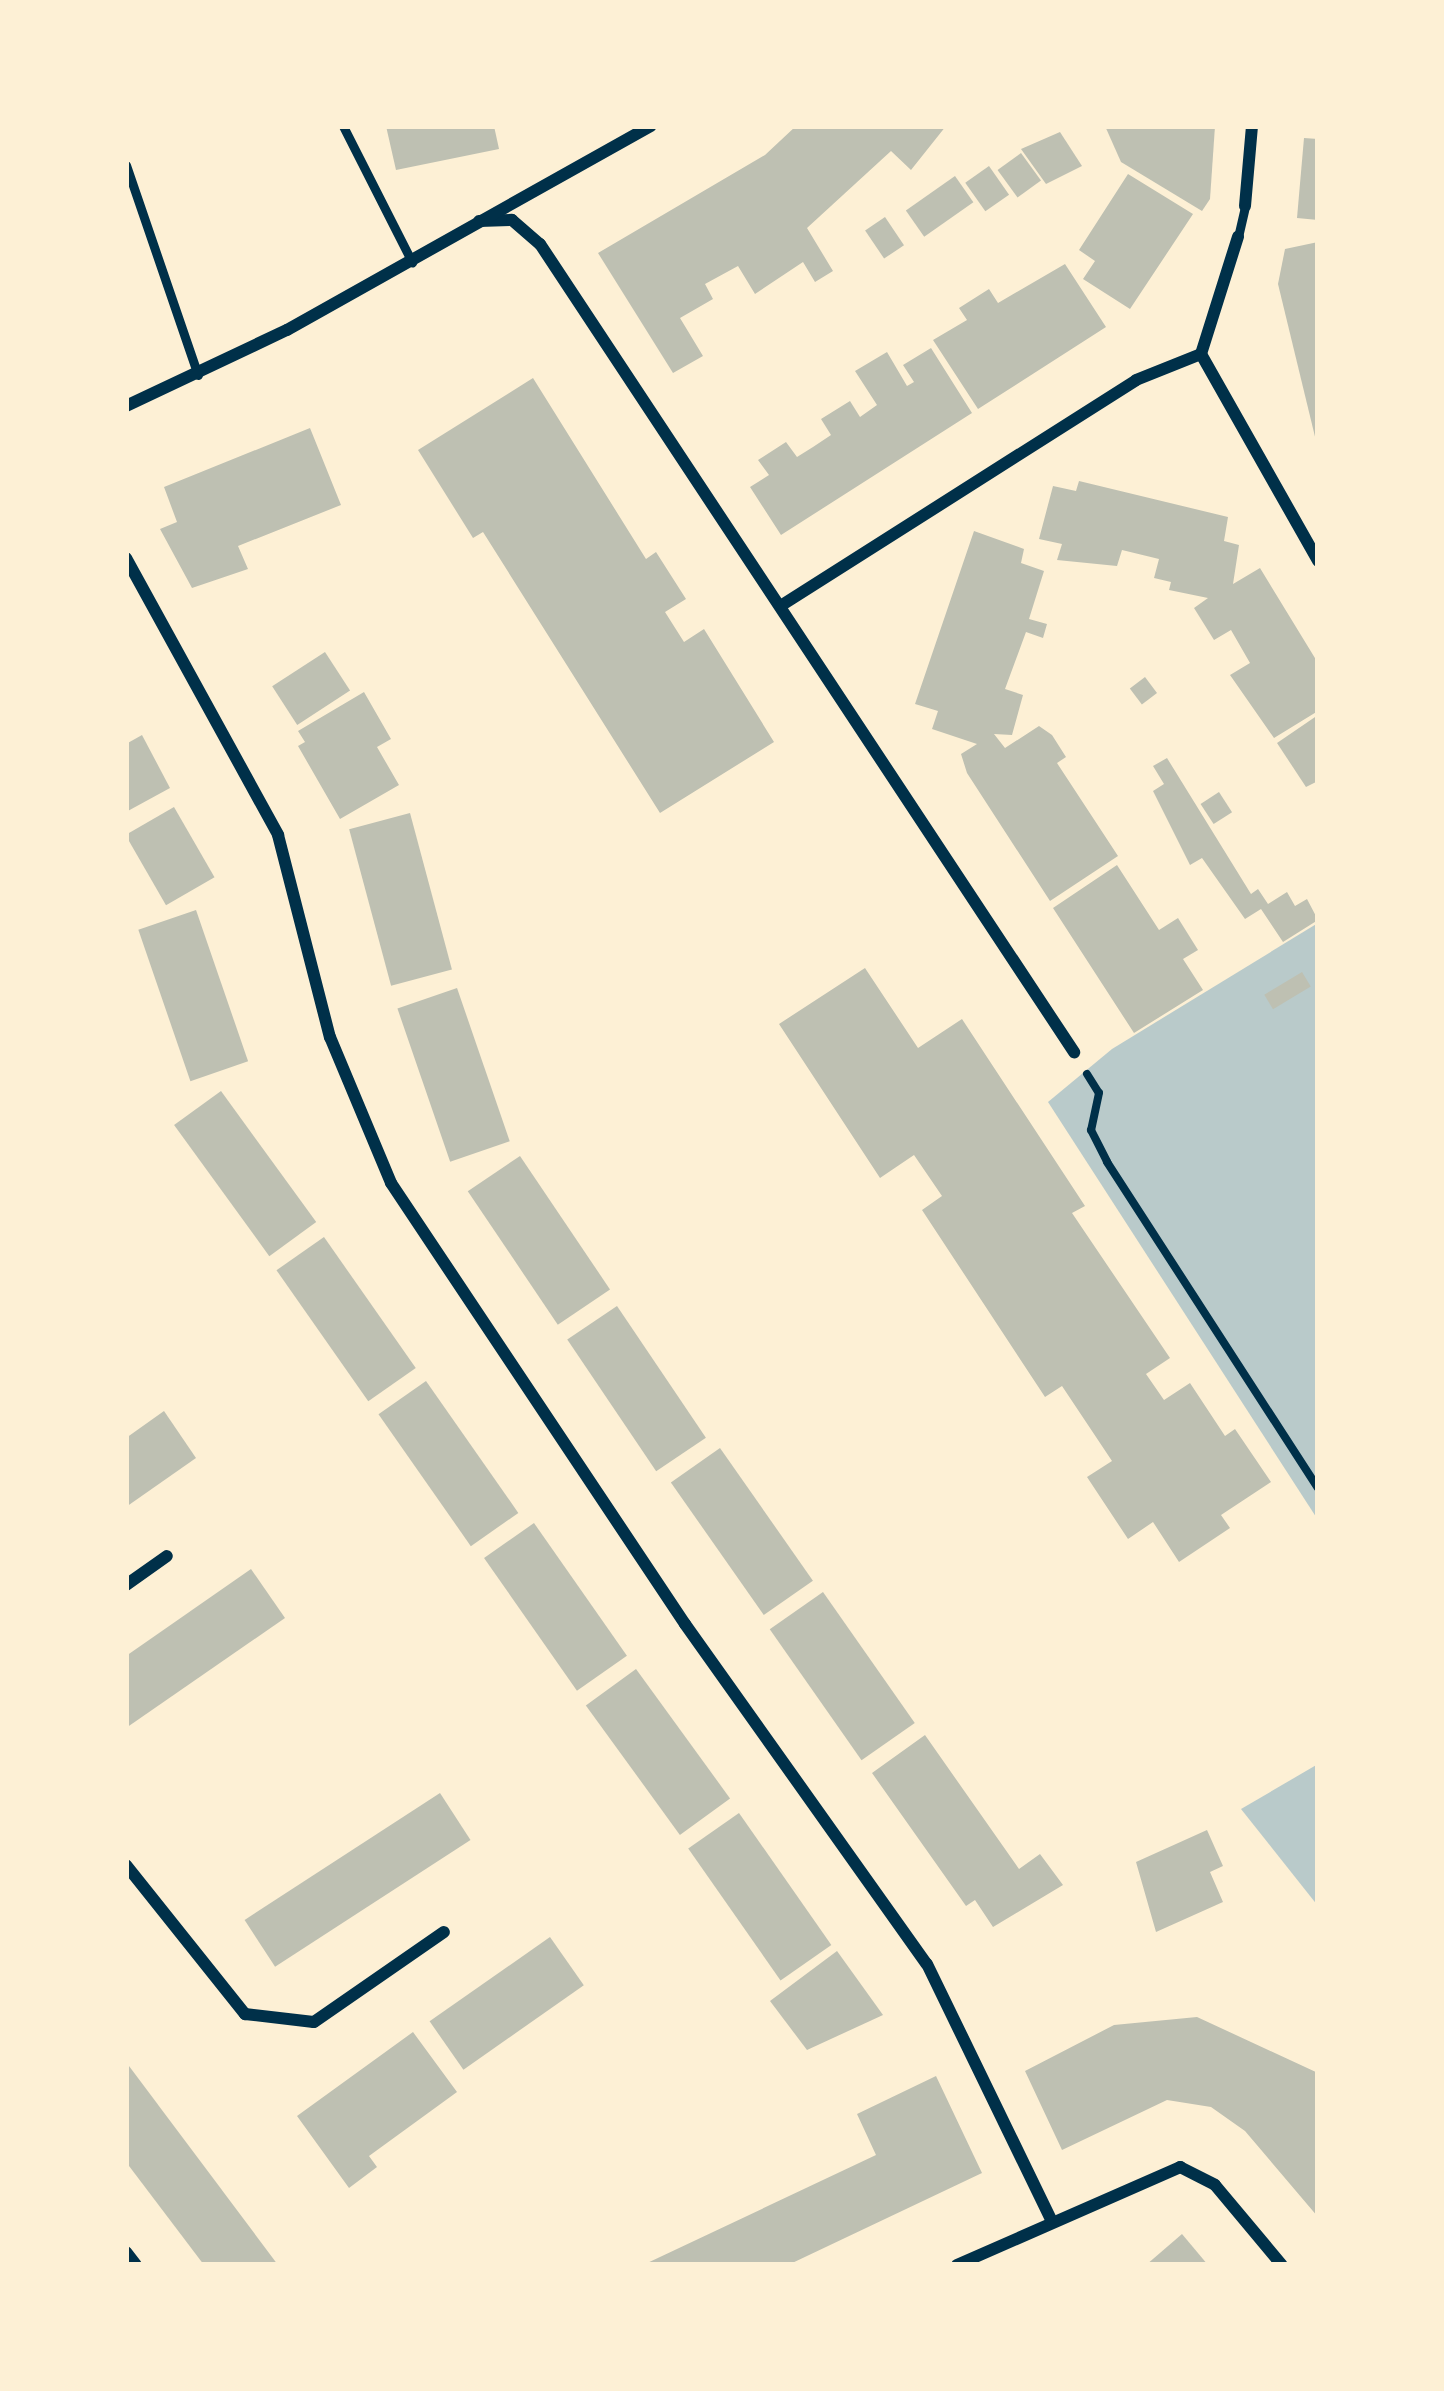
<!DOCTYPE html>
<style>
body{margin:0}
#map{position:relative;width:1444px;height:2391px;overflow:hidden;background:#fdf0d5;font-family:"Noto Sans",sans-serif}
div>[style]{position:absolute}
.green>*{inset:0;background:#b9caca}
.building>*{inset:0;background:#bec0b2;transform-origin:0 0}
.path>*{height:8px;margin:-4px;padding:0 4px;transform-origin:4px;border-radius:4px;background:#003049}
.service>*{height:9px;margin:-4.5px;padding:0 4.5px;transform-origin:4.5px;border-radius:4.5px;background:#003049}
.minor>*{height:12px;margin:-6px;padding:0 6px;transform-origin:6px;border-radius:6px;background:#003049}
span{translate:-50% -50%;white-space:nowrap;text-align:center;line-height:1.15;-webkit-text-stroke:9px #fdf0d5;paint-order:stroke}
.frame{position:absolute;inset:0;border:129px solid #fdf0d5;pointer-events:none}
</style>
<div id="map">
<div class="green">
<i style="clip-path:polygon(1318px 923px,1318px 1520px,1048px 1102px,1112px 1049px)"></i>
<i style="clip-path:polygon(1318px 1764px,1318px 1906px,1241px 1809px)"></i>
</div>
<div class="building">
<i style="clip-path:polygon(386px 126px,494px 126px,499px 149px,396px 170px)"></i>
<i style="clip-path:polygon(796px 126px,946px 126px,911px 170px,891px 151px,807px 228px,833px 271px,815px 282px,803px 262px,755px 294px,738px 266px,705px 284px,713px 299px,680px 318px,703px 356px,673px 373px,598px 253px,765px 155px)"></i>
<i style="clip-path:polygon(1105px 126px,1215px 126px,1210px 199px,1202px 211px,1121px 162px)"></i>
<i style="clip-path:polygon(1060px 132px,1082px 166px,1046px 184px,1021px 149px)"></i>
<i style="clip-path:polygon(1304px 138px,1318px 139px,1318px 220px,1297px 218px)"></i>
<i style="left:1021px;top:153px;width:34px;height:29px;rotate:54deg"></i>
<i style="left:989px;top:166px;width:35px;height:29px;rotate:55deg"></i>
<i style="clip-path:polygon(1128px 174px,1193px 214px,1130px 309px,1083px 279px,1095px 261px,1079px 250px)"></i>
<i style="left:955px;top:176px;width:32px;height:60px;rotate:55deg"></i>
<i style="left:885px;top:217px;width:34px;height:24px;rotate:56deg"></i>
<i style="clip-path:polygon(1318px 242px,1318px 445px,1317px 445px,1278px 284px,1285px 249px)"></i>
<i style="clip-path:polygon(1065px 264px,1106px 327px,978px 409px,933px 340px,967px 320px,959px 308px,989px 289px,998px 303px)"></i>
<i style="clip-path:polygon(931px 348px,972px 413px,781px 535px,750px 487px,769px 475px,758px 460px,786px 442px,797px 457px,813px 447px,831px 435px,821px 419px,850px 401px,860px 417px,877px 405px,855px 371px,887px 352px,907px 386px,914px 382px,903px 365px)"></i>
<i style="clip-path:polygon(533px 378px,646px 559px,656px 552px,686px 599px,665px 612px,684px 642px,704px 629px,774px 742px,660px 813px,483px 532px,473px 538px,418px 450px)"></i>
<i style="clip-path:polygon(310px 428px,341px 505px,238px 546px,248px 569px,192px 588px,160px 529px,177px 522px,164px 487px)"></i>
<i style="clip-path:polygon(1079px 481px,1228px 517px,1224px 541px,1239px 545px,1233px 584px,1260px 568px,1318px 663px,1318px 711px,1274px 738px,1230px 675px,1250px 663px,1231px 630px,1214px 640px,1194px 608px,1208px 598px,1169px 590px,1171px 582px,1154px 578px,1159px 559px,1122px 550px,1117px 566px,1057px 560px,1062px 544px,1039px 539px,1053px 486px,1076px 491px)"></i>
<i style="clip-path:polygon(974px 531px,1024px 549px,1021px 563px,1044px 571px,1029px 619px,1047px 624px,1043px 638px,1026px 632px,1005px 689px,1023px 695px,1012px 735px,994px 734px,1005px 748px,1039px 726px,1052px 735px,1066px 757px,1057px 763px,1118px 856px,1050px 901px,967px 773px,961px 754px,977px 744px,932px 729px,938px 711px,915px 704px)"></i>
<i style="left:325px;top:652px;width:46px;height:63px;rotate:57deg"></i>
<i style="left:1145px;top:677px;width:20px;height:19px;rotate:53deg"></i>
<i style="clip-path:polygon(364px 692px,391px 739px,377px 747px,399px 785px,340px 819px,298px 746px,305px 742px,298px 731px)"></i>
<i style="clip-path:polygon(1318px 715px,1318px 781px,1306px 787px,1277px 743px)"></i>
<i style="clip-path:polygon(142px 735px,170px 788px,126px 812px,126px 744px)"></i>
<i style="clip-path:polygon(1167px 758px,1251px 894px,1258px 889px,1268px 904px,1287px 892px,1295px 906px,1307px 899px,1318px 920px,1283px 942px,1261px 909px,1245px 919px,1202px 858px,1190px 865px,1153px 791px,1164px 784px,1153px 766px)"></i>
<i style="left:1219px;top:792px;width:24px;height:22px;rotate:57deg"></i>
<i style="left:174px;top:807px;width:81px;height:56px;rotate:60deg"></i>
<i style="left:410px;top:813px;width:162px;height:63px;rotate:75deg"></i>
<i style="clip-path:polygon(1117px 865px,1159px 930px,1178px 918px,1198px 950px,1183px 959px,1203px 990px,1134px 1033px,1053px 908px)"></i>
<i style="left:196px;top:910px;width:160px;height:61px;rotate:71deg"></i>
<i style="clip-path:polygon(865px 968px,918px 1048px,962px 1019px,1085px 1206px,1072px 1213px,1170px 1358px,1146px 1374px,1164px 1400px,1190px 1383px,1225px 1436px,1235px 1429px,1271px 1482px,1221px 1515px,1230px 1528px,1179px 1562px,1153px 1522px,1128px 1539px,1087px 1477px,1112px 1461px,1062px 1386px,1045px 1397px,922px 1210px,942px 1196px,914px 1155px,880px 1178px,779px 1024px)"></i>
<i style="left:1302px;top:972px;width:17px;height:44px;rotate:59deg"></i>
<i style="left:457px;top:988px;width:162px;height:63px;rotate:71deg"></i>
<i style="left:221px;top:1091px;width:162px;height:58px;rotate:54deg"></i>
<i style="left:520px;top:1156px;width:161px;height:63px;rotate:56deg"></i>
<i style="left:324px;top:1237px;width:160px;height:58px;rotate:55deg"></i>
<i style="left:617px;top:1306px;width:159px;height:60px;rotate:56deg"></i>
<i style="left:426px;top:1381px;width:161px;height:58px;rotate:55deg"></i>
<i style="clip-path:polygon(164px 1411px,196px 1458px,126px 1507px,126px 1438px)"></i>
<i style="left:720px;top:1448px;width:162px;height:60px;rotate:55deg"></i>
<i style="left:534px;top:1523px;width:162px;height:61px;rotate:55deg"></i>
<i style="clip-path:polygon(251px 1569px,285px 1618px,126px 1728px,126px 1656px)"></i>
<i style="left:823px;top:1592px;width:160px;height:65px;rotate:55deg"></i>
<i style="left:636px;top:1669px;width:160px;height:62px;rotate:54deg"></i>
<i style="clip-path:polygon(925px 1735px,1019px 1869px,1040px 1854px,1063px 1885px,993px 1927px,975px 1900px,966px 1906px,872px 1773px)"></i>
<i style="left:440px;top:1793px;width:56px;height:233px;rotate:57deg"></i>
<i style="left:739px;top:1813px;width:161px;height:62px;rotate:55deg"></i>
<i style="clip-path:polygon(1207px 1830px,1223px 1866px,1210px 1872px,1223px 1902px,1156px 1932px,1136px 1862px)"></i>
<i style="left:550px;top:1937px;width:59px;height:147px;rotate:55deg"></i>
<i style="clip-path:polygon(837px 1951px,883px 2015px,807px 2050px,770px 2001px)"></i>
<i style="clip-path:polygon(1197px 2017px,1318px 2073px,1318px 2217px,1245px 2131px,1211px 2107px,1167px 2100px,1062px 2150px,1025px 2071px,1114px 2025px)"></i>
<i style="clip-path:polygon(413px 2032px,457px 2092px,369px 2156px,377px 2167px,349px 2188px,297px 2116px)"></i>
<i style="clip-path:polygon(126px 2062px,278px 2265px,204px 2265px,126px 2162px)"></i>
<i style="clip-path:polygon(936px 2076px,982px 2173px,788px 2265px,643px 2265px,876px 2155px,857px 2114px)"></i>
<i style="clip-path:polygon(1182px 2234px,1208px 2265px,1146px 2265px)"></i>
</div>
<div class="path">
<i style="left:1087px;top:1074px;width:22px;rotate:58deg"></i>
<i style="left:1099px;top:1093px;width:38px;rotate:102deg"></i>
<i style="left:1091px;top:1130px;width:36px;rotate:63deg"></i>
<i style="left:1107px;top:1162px;width:388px;rotate:57.1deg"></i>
</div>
<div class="service">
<i style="left:343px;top:126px;width:153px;rotate:63.1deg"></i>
<i style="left:126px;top:165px;width:222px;rotate:71.1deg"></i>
<i style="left:1238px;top:237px;width:32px;rotate:-77deg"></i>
</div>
<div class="minor">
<i style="left:1245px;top:206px;width:80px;rotate:-85deg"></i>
<i style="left:479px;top:221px;width:33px;rotate:-2deg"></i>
<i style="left:512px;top:220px;width:37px;rotate:41deg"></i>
<i style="left:540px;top:244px;width:969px;rotate:56.54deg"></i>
<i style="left:1201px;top:354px;width:238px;rotate:60.5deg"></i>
<i style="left:126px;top:406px;width:178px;rotate:-25.3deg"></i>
<i style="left:287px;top:330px;width:417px;rotate:-29.3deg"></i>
<i style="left:126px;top:558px;width:316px;rotate:61.2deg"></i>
<i style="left:278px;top:835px;width:209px;rotate:75.6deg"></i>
<i style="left:330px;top:1037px;width:158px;rotate:67.3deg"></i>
<i style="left:391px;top:1183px;width:530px;rotate:56.31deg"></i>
<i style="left:685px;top:1624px;width:417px;rotate:54.6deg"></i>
<i style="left:927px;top:1964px;width:286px;rotate:64.1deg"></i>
<i style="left:782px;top:605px;width:419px;rotate:-32.4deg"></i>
<i style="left:1136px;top:380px;width:70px;rotate:-21.8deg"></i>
<i style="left:1201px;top:354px;width:123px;rotate:-72.5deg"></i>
<i style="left:126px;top:1585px;width:50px;rotate:-35.3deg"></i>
<i style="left:126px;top:1865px;width:191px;rotate:51.4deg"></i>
<i style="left:245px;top:2014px;width:69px;rotate:6.6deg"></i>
<i style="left:314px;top:2022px;width:158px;rotate:-34.7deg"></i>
<i style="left:126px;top:2252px;width:16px;rotate:52deg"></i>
<i style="left:957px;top:2265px;width:244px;rotate:-23.7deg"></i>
<i style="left:1180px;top:2167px;width:39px;rotate:27deg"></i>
<i style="left:1215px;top:2185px;width:104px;rotate:50.1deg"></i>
</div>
<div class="frame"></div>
</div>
